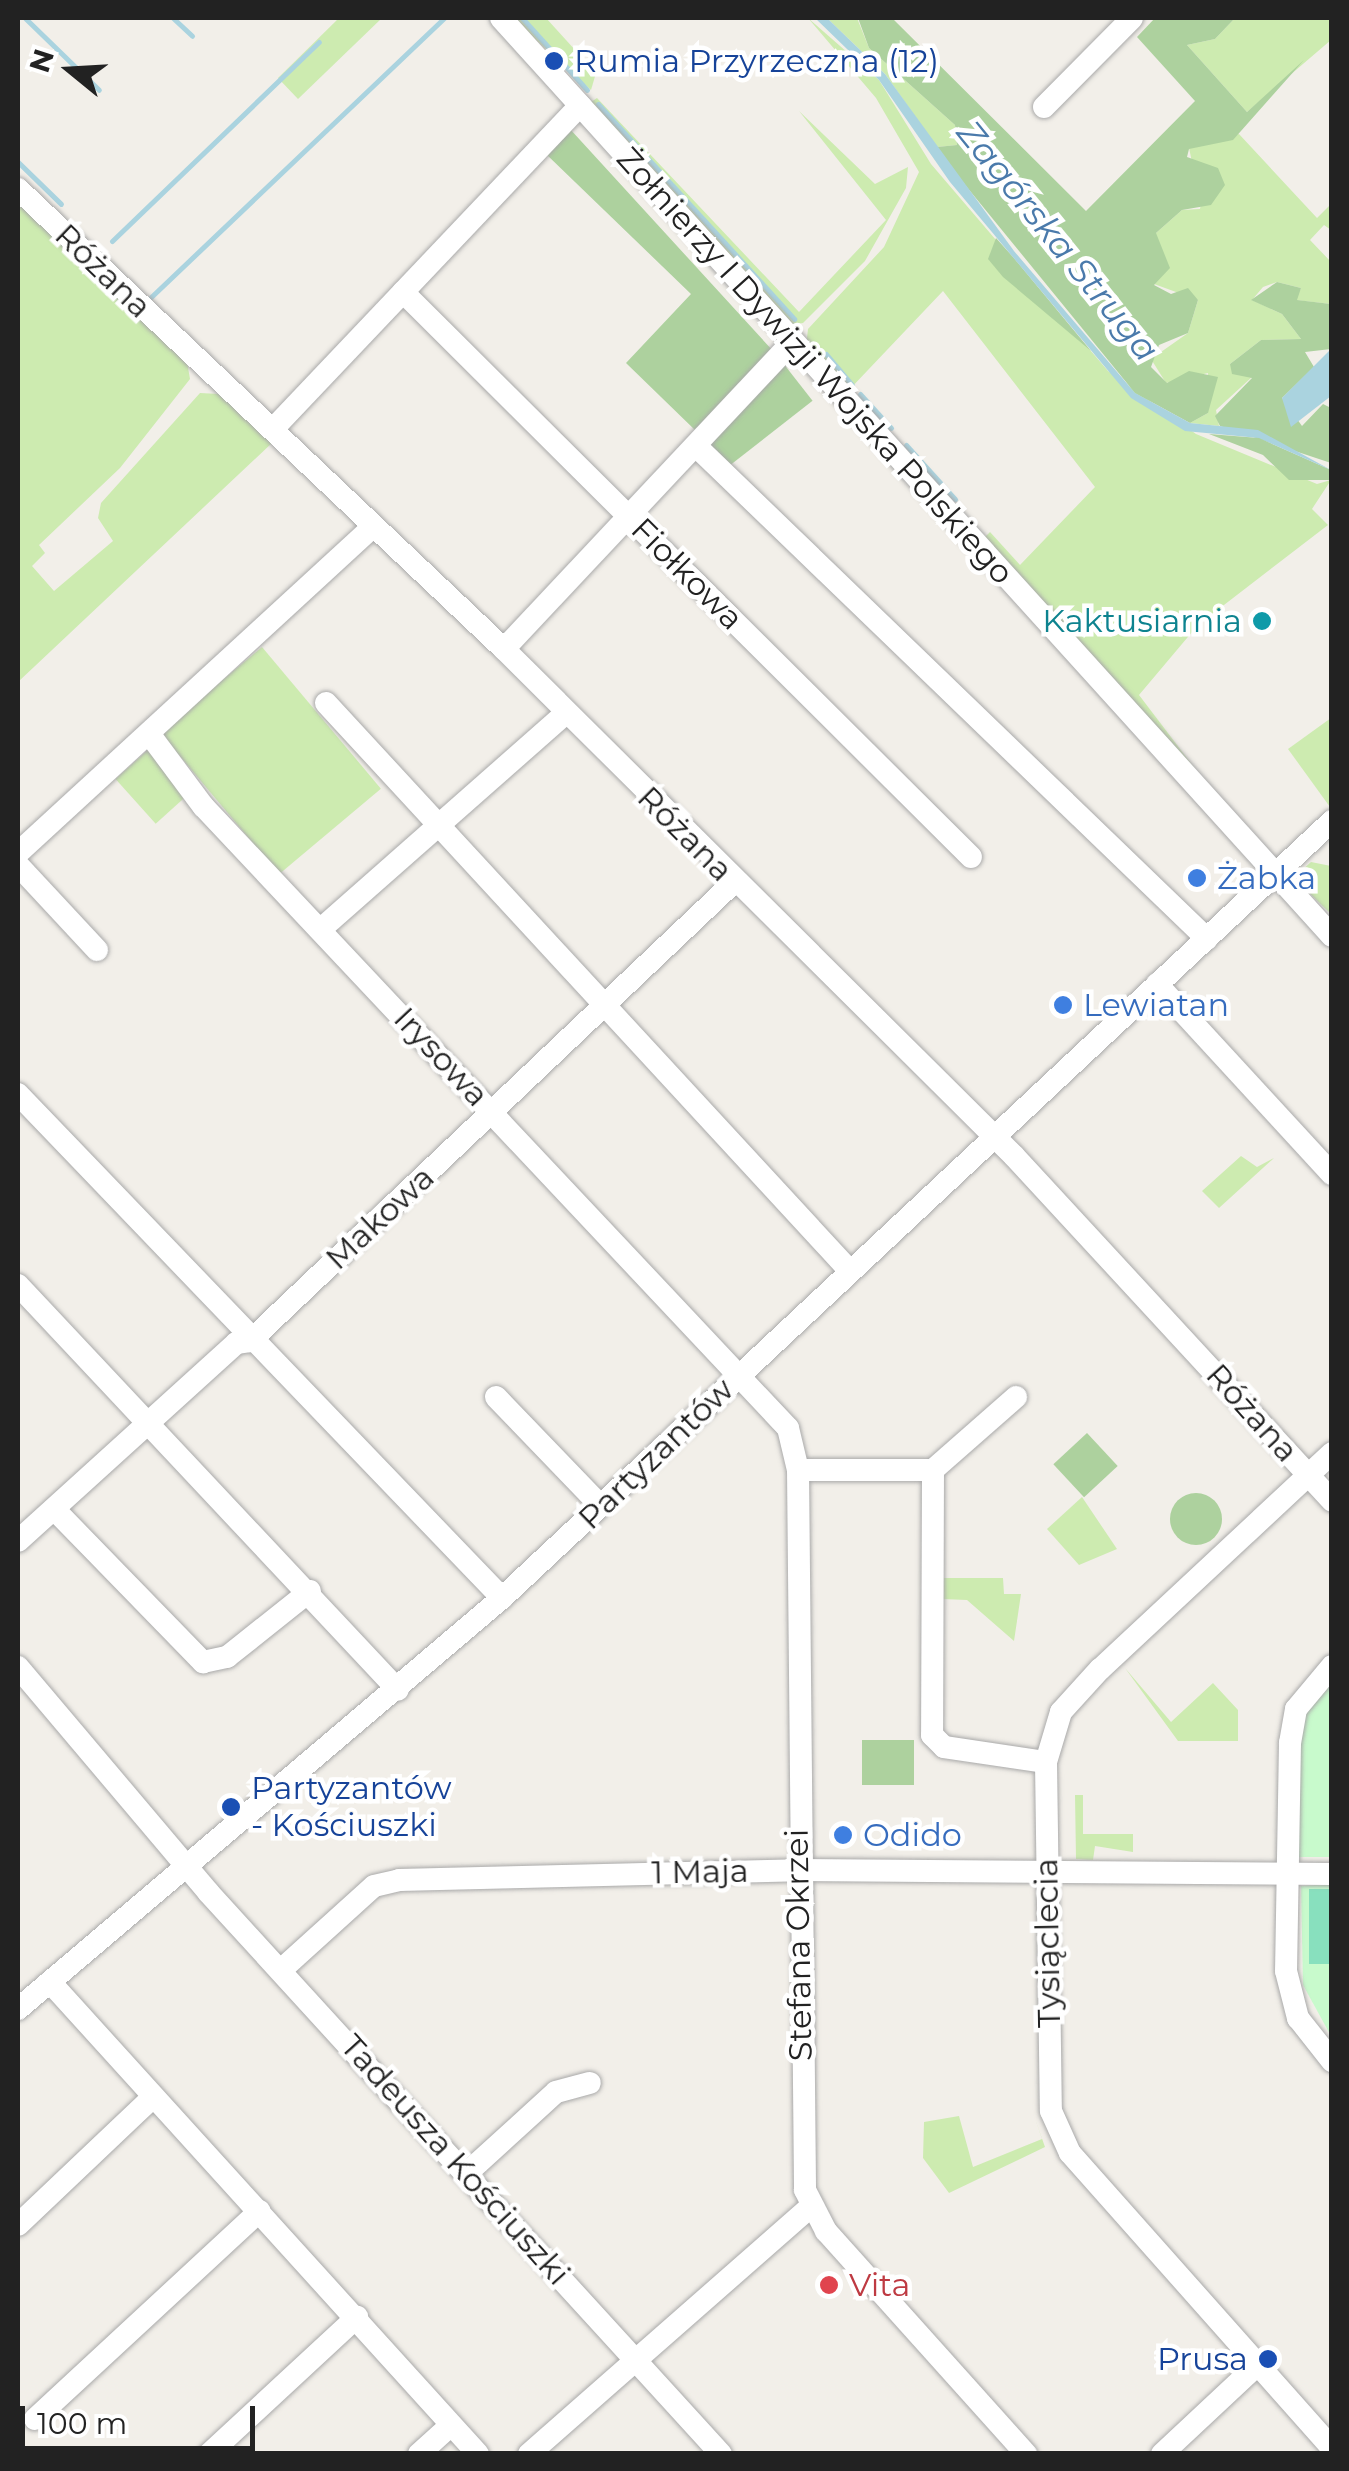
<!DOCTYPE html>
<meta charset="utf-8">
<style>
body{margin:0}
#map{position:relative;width:1349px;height:2471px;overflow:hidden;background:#f2efe9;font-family:Montserrat,sans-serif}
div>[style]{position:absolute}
.grass>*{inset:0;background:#cdebb0;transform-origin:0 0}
.forest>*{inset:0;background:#add19e;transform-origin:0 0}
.round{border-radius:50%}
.park>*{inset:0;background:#c8facc}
.pitch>*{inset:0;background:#88e0be;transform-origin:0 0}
.water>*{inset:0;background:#aad3df}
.stream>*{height:5px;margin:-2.5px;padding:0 2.5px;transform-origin:2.5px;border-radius:2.5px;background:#aad3df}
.roads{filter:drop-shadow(0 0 2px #a9a9a9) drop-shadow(0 0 2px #a9a9a9)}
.minor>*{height:22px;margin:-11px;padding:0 11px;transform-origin:11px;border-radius:11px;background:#fff}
.dots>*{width:28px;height:28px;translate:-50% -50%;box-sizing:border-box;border:5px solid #fff;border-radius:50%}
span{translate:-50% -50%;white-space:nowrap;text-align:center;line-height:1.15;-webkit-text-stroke:9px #fff;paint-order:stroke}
.transit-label{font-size:32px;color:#164399}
.left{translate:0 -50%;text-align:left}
.right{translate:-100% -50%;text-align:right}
.street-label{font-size:32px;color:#222}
.culture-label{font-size:32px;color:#0d838f}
.shop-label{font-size:32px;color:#366cbe}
.health-label{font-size:32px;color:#be3a42}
.water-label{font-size:35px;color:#4a7aab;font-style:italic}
.frame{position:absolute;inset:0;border:20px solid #222;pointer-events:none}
.north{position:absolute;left:20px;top:20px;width:100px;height:100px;-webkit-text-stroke:8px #fff;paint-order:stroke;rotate:288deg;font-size:28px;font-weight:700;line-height:40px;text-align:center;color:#222}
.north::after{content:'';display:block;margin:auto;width:35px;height:45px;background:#222;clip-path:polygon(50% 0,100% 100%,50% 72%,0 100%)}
.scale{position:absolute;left:20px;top:2406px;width:235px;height:45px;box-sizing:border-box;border:5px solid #222;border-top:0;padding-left:12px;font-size:30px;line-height:35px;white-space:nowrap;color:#222;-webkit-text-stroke:8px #fff;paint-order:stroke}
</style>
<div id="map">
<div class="grass">
<i style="clip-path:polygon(339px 18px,382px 18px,298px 99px,278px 78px)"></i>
<i style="clip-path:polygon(512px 18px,546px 18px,596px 73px,591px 90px)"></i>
<i style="clip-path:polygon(808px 18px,879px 80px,931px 164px,1108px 371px,1196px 434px,1317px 484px,1331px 480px,1312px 509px,1328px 525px,1198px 625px,1139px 695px,1206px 783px,985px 537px,990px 532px,1020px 565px,1095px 487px,943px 291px,849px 390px,806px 346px,808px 329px,884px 247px,919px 172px,876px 98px)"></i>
<i style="clip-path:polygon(827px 18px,857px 18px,869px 48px,955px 125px,957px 145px,937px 147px,885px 74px)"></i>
<i style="clip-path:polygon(1235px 18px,1331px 18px,1331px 40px,1247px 112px,1187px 45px,1215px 39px)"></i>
<i style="clip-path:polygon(597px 98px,799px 312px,886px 220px,799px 111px,875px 184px,908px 167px,906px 188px,865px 261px,803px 323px,788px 325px,591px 102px)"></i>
<i style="clip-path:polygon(1239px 134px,1317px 218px,1331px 204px,1331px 230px,1324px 225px,1310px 240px,1331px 262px,1331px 304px,1295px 300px,1301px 288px,1277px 282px,1263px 287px,1252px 300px,1282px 314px,1301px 339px,1261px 340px,1230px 364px,1252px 377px,1216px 410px,1219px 426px,1190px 423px,1208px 413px,1208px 373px,1166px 383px,1151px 359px,1188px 333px,1198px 300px,1154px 284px,1156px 233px,1182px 210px,1200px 209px,1208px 166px,1192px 162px,1189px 148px)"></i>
<i style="clip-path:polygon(18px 197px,187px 362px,190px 379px,120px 468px,39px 545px,45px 553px,32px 566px,54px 591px,113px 541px,98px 518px,101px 503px,200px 393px,219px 394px,272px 443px,18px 682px)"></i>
<i style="left:262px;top:647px;width:185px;height:133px;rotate:50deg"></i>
<i style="clip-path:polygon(1331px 718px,1332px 807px,1330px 807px,1288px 749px)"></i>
<i style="left:149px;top:749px;width:60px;height:45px;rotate:48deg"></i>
<i style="clip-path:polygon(1311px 862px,1331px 866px,1331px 914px,1303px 887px,1300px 872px)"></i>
<i style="clip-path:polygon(1241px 1156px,1257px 1167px,1274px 1158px,1219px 1208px,1202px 1191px)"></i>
<i style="clip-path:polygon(1082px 1497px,1117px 1549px,1079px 1565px,1047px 1529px)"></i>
<i style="clip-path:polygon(942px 1578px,1003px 1578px,1004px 1594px,1021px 1594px,1014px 1641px,967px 1600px,942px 1599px)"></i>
<i style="clip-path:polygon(1125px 1668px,1171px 1722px,1213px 1683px,1238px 1710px,1238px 1741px,1178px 1741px)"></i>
<i style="clip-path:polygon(1075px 1795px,1083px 1795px,1083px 1834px,1133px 1834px,1133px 1852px,1095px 1846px,1093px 1860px,1076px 1859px)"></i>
<i style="clip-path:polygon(959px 2116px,973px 2167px,1042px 2139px,1034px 2116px,1045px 2147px,949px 2193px,923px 2158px,924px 2122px)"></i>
</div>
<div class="forest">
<i style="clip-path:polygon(858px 18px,892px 18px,1086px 211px,1195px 101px,1137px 37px,1155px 18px,1235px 18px,1215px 39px,1187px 45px,1247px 112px,1304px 60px,1233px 140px,1189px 149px,1187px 157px,1218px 168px,1225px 185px,1211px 205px,1182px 210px,1156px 233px,1170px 268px,1154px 285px,1171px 294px,1188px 288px,1198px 300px,1188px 333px,1159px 345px,1151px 367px,1167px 383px,1189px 371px,1218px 377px,1208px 413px,1190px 423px,1135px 393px,948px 164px,937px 147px,957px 145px,955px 125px,869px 48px)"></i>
<i style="clip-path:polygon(570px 129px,774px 352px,696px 431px,626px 363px,691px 294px,546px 154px)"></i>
<i style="clip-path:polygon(996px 238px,1013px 257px,1091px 351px,1003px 277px,988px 259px)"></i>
<i style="clip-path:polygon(1277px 282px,1301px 288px,1297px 300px,1331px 304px,1331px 349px,1305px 352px,1314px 367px,1282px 398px,1302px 426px,1323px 404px,1331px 408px,1331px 463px,1220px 426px,1215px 416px,1252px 378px,1232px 374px,1230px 364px,1261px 340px,1301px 339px,1282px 314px,1251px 300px)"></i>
<i style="left:783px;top:363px;width:48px;height:108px;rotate:52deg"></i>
<i style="clip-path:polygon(1209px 434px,1259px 438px,1331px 470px,1331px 480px,1289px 480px,1263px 455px)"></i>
<i style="left:1087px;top:1433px;width:45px;height:46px;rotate:47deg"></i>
<i class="round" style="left:1170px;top:1493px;width:52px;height:52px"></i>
<i style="left:862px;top:1740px;width:52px;height:45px"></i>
</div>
<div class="park">
<i style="clip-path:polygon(1331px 1674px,1331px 1857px,1299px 1857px,1296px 1755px,1306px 1710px)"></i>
<i style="clip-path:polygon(1331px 1884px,1331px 2036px,1303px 1985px,1301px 1886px)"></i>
</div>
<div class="pitch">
<i style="left:1309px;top:1889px;width:22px;height:75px"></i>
</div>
<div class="water">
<i style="clip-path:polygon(815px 18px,827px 18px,885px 74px,1014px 251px,1135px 393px,1190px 423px,1258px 430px,1331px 470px,1259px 438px,1185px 431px,1131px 398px,950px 182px,879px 80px)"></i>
<i style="clip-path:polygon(1331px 349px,1331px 396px,1291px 427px,1282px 398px)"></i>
</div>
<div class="stream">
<i style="left:25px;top:18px;width:103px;rotate:44.2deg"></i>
<i style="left:173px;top:18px;width:26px;rotate:43deg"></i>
<i style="left:522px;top:18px;width:97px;rotate:47.9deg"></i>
<i style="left:598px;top:104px;width:291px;rotate:47.6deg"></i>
<i style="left:18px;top:162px;width:60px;rotate:44.3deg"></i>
<i style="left:112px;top:241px;width:287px;rotate:-43.9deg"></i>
<i style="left:151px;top:297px;width:405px;rotate:-43.6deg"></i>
<i style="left:826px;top:354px;width:40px;rotate:50deg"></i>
<i style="left:860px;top:394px;width:46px;rotate:47.6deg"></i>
<i style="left:906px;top:445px;width:73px;rotate:47.8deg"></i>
</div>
<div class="roads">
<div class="minor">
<i style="left:501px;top:18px;width:1238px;rotate:47.85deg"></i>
<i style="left:1044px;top:107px;width:125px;rotate:-45.3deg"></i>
<i style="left:18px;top:189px;width:669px;rotate:43.43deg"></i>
<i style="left:504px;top:649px;width:719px;rotate:44.83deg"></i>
<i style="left:1014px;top:1156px;width:469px;rotate:47.3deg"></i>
<i style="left:403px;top:292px;width:801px;rotate:44.85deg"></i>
<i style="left:273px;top:429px;width:446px;rotate:-46.5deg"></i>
<i style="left:696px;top:446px;width:710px;rotate:43.97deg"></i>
<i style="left:504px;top:649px;width:421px;rotate:-46.8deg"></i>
<i style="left:326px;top:703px;width:771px;rotate:47.31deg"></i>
<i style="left:150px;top:735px;width:89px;rotate:53.3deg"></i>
<i style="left:203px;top:806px;width:854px;rotate:46.76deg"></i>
<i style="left:788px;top:1428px;width:43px;rotate:76.6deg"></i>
<i style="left:798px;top:1470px;width:720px;rotate:89.44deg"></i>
<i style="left:805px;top:2190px;width:46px;rotate:62.9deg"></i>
<i style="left:826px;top:2231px;width:300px;rotate:48.1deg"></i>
<i style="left:18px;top:853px;width:481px;rotate:-42.6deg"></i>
<i style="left:18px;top:865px;width:116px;rotate:47.1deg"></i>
<i style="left:321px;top:929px;width:325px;rotate:-41.4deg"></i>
<i style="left:1157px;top:984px;width:258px;rotate:47.4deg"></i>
<i style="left:18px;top:1094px;width:699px;rotate:46.16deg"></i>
<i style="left:18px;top:1285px;width:555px;rotate:46.82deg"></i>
<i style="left:496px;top:1397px;width:151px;rotate:46.1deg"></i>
<i style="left:1016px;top:1397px;width:111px;rotate:138.7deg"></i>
<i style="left:933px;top:1470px;width:265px;rotate:90.2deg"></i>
<i style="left:932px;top:1735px;width:17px;rotate:45deg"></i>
<i style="left:944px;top:1747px;width:103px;rotate:8.4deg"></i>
<i style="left:1332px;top:1453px;width:317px;rotate:137deg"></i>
<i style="left:1100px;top:1669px;width:58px;rotate:132.2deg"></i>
<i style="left:1061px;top:1712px;width:52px;rotate:106.7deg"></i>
<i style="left:1046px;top:1762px;width:349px;rotate:89.2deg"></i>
<i style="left:1051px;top:2111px;width:46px;rotate:65.7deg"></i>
<i style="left:1070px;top:2153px;width:395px;rotate:48.4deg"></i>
<i style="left:798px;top:1470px;width:135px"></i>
<i style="left:54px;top:1509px;width:214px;rotate:45.8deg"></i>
<i style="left:203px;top:1662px;width:25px;rotate:-12deg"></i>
<i style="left:227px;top:1657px;width:106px;rotate:-38.5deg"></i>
<i style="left:18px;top:1541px;width:294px;rotate:-42.2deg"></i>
<i style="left:236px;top:1343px;width:14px;rotate:-8deg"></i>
<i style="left:250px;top:1341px;width:667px;rotate:-43.48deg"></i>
<i style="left:1332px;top:1666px;width:56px;rotate:129.9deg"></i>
<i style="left:1296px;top:1709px;width:35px;rotate:100deg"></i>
<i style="left:1290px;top:1743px;width:228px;rotate:91deg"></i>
<i style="left:1286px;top:1971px;width:49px;rotate:75.7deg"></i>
<i style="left:1298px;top:2018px;width:55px;rotate:51.7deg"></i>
<i style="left:18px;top:1667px;width:294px;rotate:49.8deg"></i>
<i style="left:208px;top:1892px;width:761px;rotate:47.61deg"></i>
<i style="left:281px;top:1970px;width:125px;rotate:-42.1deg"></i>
<i style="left:374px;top:1886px;width:26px;rotate:-13deg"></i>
<i style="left:399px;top:1880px;width:399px;rotate:-1.4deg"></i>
<i style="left:798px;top:1870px;width:534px;rotate:0.43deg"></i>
<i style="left:50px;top:1982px;width:637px;rotate:47.8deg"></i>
<i style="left:18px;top:2009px;width:635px;rotate:-40.34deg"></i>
<i style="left:502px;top:1598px;width:1137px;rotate:-43.11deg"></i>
<i style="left:467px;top:2173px;width:120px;rotate:-42.3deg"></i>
<i style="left:556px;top:2092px;width:35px;rotate:-15deg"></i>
<i style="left:18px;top:2225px;width:185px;rotate:-43.5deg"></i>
<i style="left:35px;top:2419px;width:306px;rotate:-42.8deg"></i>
<i style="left:209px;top:2454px;width:202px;rotate:-42.8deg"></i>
<i style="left:419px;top:2454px;width:43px;rotate:-42.2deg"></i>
<i style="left:529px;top:2454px;width:374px;rotate:-41.3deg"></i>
<i style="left:1162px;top:2454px;width:130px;rotate:-43.1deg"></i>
</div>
</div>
<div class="dots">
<i style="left:554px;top:61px;background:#1a4fb4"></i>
<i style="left:1262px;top:621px;background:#0f9aa8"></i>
<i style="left:1197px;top:878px;background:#3f7fe0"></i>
<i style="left:1063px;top:1005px;background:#3f7fe0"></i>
<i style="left:231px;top:1807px;background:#1a4fb4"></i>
<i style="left:843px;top:1835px;background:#3f7fe0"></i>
<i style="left:829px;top:2285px;background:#e0444e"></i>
<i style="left:1268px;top:2359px;background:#1a4fb4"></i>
</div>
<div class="transit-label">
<span class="left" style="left:574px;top:61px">Rumia Przyrzeczna (12)</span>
<span class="left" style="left:251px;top:1807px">Partyzantów<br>- Kościuszki</span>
<span class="right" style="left:1248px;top:2359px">Prusa</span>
</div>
<div class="street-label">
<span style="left:103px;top:271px;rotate:44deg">Różana</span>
<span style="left:815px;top:366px;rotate:48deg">Żołnierzy I Dywizji Wojska Polskiego</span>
<span style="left:687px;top:574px;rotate:45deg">Fiołkowa</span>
<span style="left:685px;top:834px;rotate:45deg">Różana</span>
<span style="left:441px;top:1057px;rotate:47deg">Irysowa</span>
<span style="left:380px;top:1218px;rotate:-43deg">Makowa</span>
<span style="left:1252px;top:1413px;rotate:48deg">Różana</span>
<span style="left:656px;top:1454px;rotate:-44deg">Partyzantów</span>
<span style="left:700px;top:1872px;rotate:-1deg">1 Maja</span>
<span style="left:1048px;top:1943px;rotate:-91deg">Tysiąclecia</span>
<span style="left:799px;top:1945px;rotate:-91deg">Stefana Okrzei</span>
<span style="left:455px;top:2160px;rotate:48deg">Tadeusza Kościuszki</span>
</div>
<div class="culture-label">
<span class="right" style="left:1242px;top:621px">Kaktusiarnia</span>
</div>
<div class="shop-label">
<span class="left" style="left:1217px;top:878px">Żabka</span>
<span class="left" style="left:1083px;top:1005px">Lewiatan</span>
<span class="left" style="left:863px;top:1835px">Odido</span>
</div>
<div class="health-label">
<span class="left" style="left:849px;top:2285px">Vita</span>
</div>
<div class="water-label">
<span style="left:1058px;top:241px;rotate:51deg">Zagórska Struga</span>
</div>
<div class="frame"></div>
<div class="north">N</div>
<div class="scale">100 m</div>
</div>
